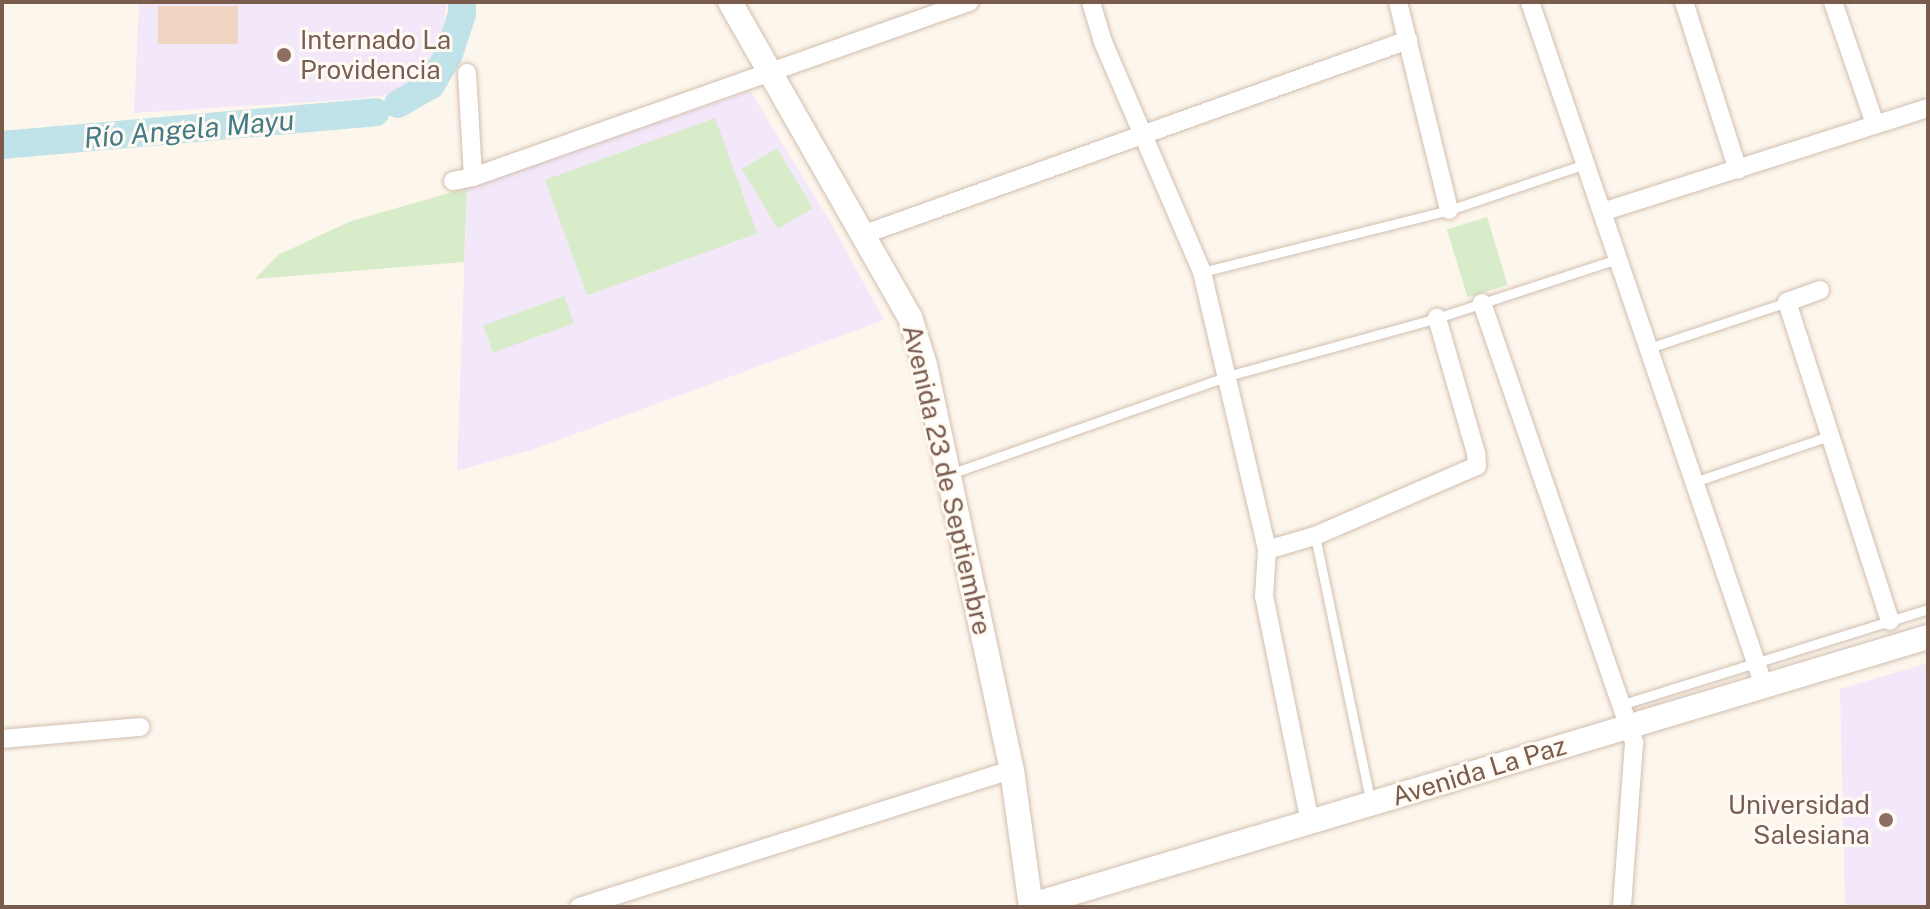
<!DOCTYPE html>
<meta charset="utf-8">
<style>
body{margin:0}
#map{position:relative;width:1930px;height:909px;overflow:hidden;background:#fdf6ec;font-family:"Public Sans",sans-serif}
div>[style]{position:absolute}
.education>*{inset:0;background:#f3e8fa}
.green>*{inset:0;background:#d8ecc9;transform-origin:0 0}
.river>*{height:28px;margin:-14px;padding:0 14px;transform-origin:14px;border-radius:14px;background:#bfe3e8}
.building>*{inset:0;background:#f3d5c3;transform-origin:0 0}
.roads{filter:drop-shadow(0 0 2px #d1beb0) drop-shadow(0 0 2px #d1beb0)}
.lane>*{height:9px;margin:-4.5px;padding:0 4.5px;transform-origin:4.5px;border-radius:4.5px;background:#fff}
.street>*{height:18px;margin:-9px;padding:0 9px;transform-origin:9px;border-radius:9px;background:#fff}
.secondary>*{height:24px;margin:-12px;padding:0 12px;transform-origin:12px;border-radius:12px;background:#fff}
.dots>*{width:22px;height:22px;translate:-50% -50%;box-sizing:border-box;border:4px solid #fffaf3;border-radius:50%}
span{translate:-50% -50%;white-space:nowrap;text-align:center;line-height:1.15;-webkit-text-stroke:6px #fffaf3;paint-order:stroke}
.education-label{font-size:26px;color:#785e54}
.left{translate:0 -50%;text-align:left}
.right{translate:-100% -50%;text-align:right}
.street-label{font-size:26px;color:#7a5c4d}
.water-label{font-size:28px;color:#437c86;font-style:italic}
.frame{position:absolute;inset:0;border:4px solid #7a5c4d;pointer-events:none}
</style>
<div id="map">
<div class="education">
<i style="clip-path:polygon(139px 2px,447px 2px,442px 36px,422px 73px,400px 93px,356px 99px,134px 113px)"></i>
<i style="clip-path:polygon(750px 91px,831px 223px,884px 320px,534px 449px,457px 471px,467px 188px)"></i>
<i style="clip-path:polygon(1928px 663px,1928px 907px,1845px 907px,1840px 689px)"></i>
</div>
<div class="green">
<i style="left:715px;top:118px;width:123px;height:181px;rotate:70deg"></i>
<i style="left:777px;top:148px;width:70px;height:41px;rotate:59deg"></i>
<i style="clip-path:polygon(467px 188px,464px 262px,255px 279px,278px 255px,351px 221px)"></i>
<i style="left:1487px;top:217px;width:71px;height:42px;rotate:73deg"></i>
<i style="left:564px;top:296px;width:29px;height:86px;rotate:70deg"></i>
</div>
<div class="river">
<i style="left:398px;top:104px;width:38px;rotate:-30deg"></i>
<i style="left:431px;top:85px;width:36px;rotate:-60deg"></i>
<i style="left:449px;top:54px;width:42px;rotate:-72deg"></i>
<i style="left:462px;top:14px;width:12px;rotate:-90deg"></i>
<i style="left:2px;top:145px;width:375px;rotate:-5deg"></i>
</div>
<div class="building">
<i style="left:158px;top:6px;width:80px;height:38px"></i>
</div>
<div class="roads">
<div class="lane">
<i style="left:1202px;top:272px;width:255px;rotate:-14.1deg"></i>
<i style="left:1449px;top:210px;width:144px;rotate:-18.7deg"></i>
<i style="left:1649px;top:348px;width:145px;rotate:-18.4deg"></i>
<i style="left:950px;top:474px;width:295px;rotate:-19.4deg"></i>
<i style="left:1228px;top:376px;width:217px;rotate:-15.5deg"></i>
<i style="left:1437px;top:318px;width:190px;rotate:-18.1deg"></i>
<i style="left:1694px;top:482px;width:143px;rotate:-18.8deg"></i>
<i style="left:1315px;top:536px;width:270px;rotate:78.2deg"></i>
<i style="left:1620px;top:705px;width:323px;rotate:-17.3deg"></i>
</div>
<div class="street">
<i style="left:1091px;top:2px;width:42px;rotate:73.3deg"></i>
<i style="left:1103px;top:42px;width:250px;rotate:66.7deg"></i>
<i style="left:1202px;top:272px;width:285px;rotate:76.8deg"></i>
<i style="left:1267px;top:550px;width:46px;rotate:93.7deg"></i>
<i style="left:1264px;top:596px;width:231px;rotate:78.5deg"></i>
<i style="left:1398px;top:2px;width:214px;rotate:76.2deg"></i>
<i style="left:1530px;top:2px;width:723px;rotate:71.11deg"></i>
<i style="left:1684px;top:2px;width:176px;rotate:72.2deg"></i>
<i style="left:1833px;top:2px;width:129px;rotate:71deg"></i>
<i style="left:467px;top:73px;width:104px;rotate:86.7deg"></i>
<i style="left:453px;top:181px;width:20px;rotate:-11deg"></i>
<i style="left:473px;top:177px;width:526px;rotate:-19.43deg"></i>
<i style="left:1602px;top:212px;width:342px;rotate:-17.7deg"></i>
<i style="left:862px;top:235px;width:580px;rotate:-19.65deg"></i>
<i style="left:1820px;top:290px;width:35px;rotate:160deg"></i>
<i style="left:1787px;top:302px;width:335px;rotate:72.1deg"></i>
<i style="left:1482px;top:303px;width:466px;rotate:70.9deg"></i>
<i style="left:1634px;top:743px;width:164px;rotate:94.2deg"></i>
<i style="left:1267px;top:550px;width:50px;rotate:-16.3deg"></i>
<i style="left:1315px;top:536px;width:176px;rotate:-23.4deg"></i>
<i style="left:1477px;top:466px;width:13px;rotate:-94deg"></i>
<i style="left:1476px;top:453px;width:141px;rotate:-106.1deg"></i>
<i style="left:2px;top:739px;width:139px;rotate:-5deg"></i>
<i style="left:579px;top:907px;width:454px;rotate:-17.6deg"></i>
</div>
<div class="secondary">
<i style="left:730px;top:2px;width:363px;rotate:60.3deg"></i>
<i style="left:910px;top:317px;width:50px;rotate:72.6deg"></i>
<i style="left:925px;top:365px;width:414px;rotate:77.9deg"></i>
<i style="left:1012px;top:770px;width:138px;rotate:82.1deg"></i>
<i style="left:1032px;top:905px;width:935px;rotate:-16.65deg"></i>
</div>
</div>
<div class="dots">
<i style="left:284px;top:55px;background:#8d6e63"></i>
<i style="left:1886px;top:820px;background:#8d6e63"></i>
</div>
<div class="education-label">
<span class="left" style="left:300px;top:55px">Internado La<br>Providencia</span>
<span class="right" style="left:1870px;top:820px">Universidad<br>Salesiana</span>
</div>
<div class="street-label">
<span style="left:947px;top:480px;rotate:77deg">Avenida 23 de Septiembre</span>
<span style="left:1479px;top:771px;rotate:-17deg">Avenida La Paz</span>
</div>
<div class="water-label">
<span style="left:189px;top:129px;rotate:-5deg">Río Angela Mayu</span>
</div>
<div class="frame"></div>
</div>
